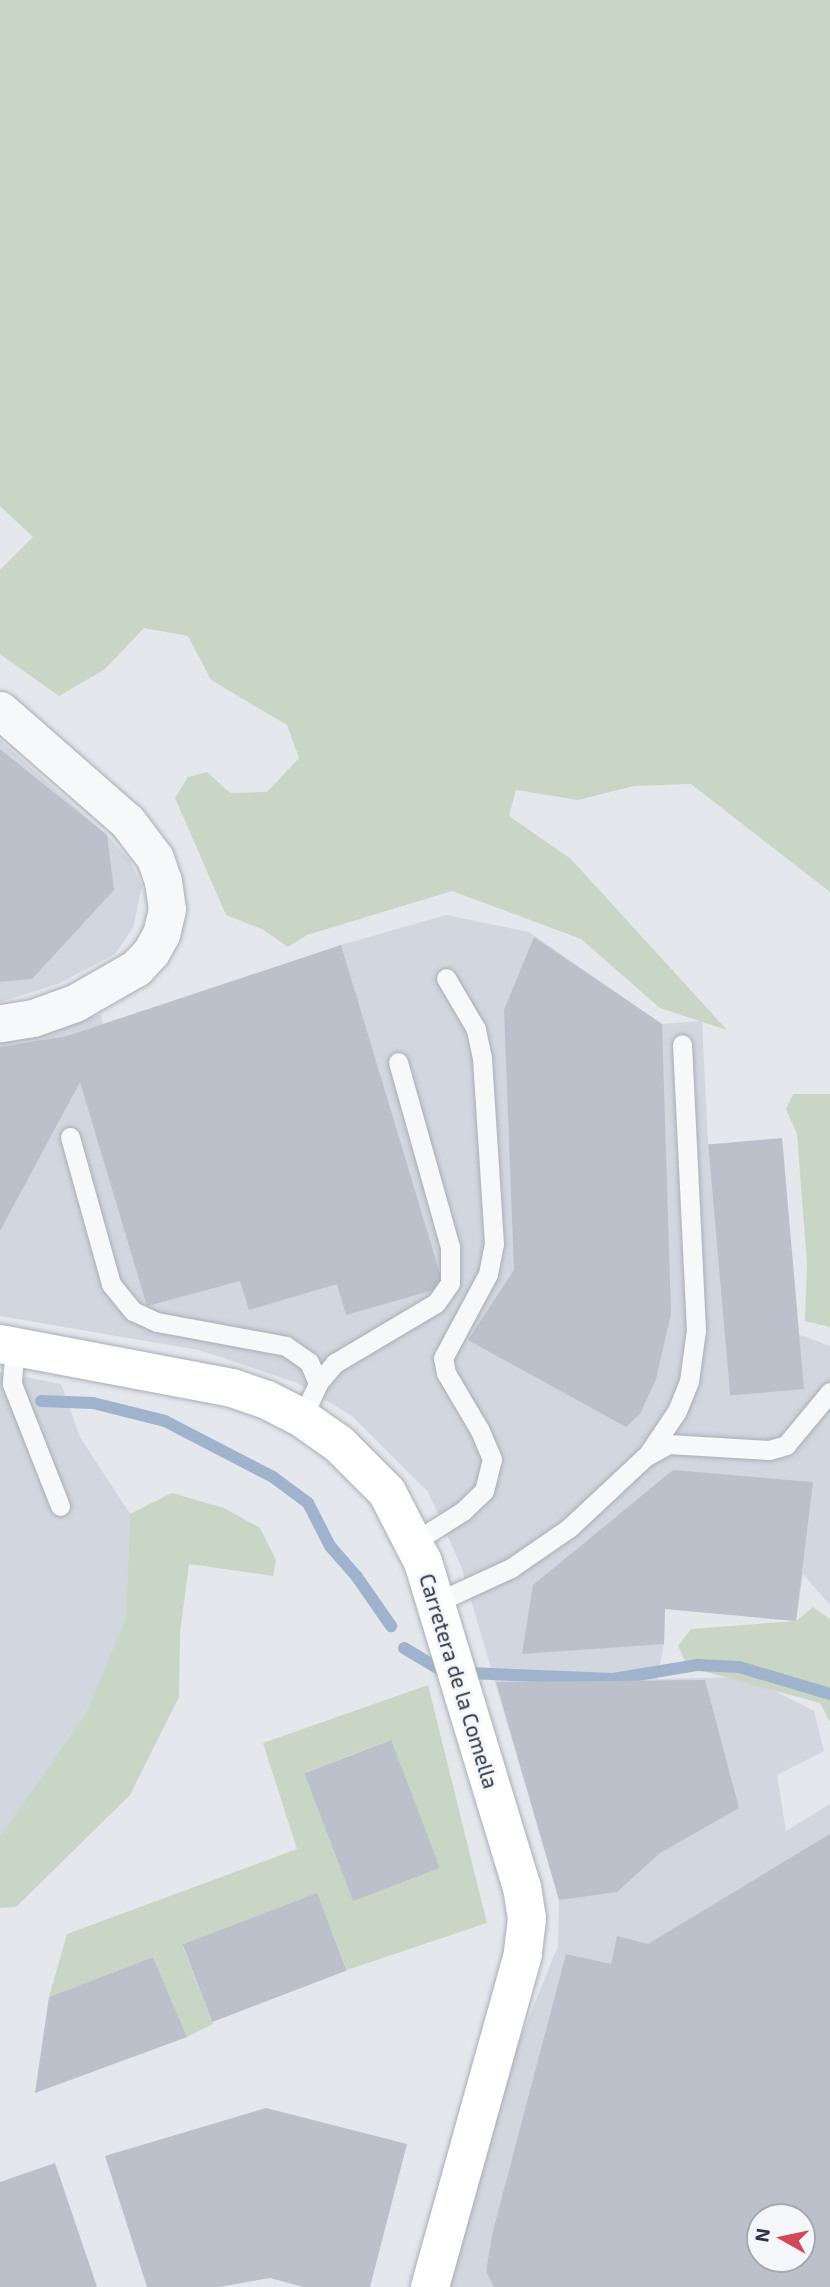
<!DOCTYPE html>
<style>
body{margin:0}
#map{position:relative;width:830px;height:2287px;overflow:hidden;background:#e4e7ec;font-family:"Exo 2",sans-serif}
div>[style]{position:absolute}
.built>*{inset:0;background:#d2d6de}
.green>*{inset:0;background:#c9d6c5}
.stream>*{height:12px;margin:-6px;padding:0 6px;transform-origin:6px;border-radius:6px;background:#9fb4cc}
.building>*{inset:0;background:#bbc0ca;transform-origin:0 0}
.roads{filter:drop-shadow(0 0 2px #a9aeb7) drop-shadow(0 0 2px #a9aeb7)}
.lane>*{height:19px;margin:-9.5px;padding:0 9.5px;transform-origin:9.5px;border-radius:9.5px;background:#f7f8fa}
.street>*{height:37px;margin:-18.5px;padding:0 18.5px;transform-origin:18.5px;border-radius:18.5px;background:#f7f8fa}
.secondary>*{height:38px;margin:-19px;padding:0 19px;transform-origin:19px;border-radius:19px;background:#fff}
span{translate:-50% -50%;white-space:nowrap;text-align:center;line-height:1.15;-webkit-text-stroke:6px #f4f6f9;paint-order:stroke}
.street-label{font-size:21px;color:#2b3445}
.north{position:absolute;left:746px;top:2203px;width:70px;height:70px;box-sizing:border-box;background:#f4f6f9;border:2px solid #a4a8b1;border-radius:50%;rotate:279deg;font-size:19px;font-weight:700;line-height:28px;text-align:center;color:#2b3445}
.north::after{content:'';display:block;margin:auto;width:24px;height:32px;background:#d1495b;clip-path:polygon(50% 0,100% 100%,50% 72%,0 100%)}
</style>
<div id="map">
<div class="built">
<i style="clip-path:polygon(0 740px,107px 835px,130px 861px,142px 886px,133px 928px,115px 954px,58px 984px,0 1002px)"></i>
<i style="clip-path:polygon(evenodd,446px 915px,529px 932px,662px 1024px,702px 1021px,708px 1144px,783px 1148px,798px 1334px,830px 1346px,830px 1605px,803px 1574px,796px 1621px,665px 1609px,664px 1644px,657px 1679px,747px 1677px,814px 1711px,824px 1751px,777px 1775px,786px 1831px,830px 1804px,830px 2287px,419px 2287px,558px 1946px,559px 1900px,461px 1566px,428px 1492px,352px 1416px,297px 1383px,199px 1350px,0 1316px,0 1041px,42px 1034px,101px 1014px,103px 1024px,341px 945px,446px 915px,760px 2217px,802px 2217px,802px 2259px,760px 2259px,760px 2217px)"></i>
<i style="clip-path:polygon(0 1372px,61px 1384px,80px 1437px,130px 1514px,126px 1627px,81px 1723px,0 1838px)"></i>
</div>
<div class="green">
<i style="clip-path:polygon(0 0,830px 0,830px 892px,691px 784px,634px 786px,578px 800px,516px 790px,509px 816px,571px 859px,727px 1030px,660px 1008px,581px 939px,452px 891px,307px 935px,288px 947px,262px 929px,226px 915px,175px 798px,188px 777px,207px 772px,230px 793px,267px 792px,299px 758px,287px 725px,211px 680px,188px 636px,144px 628px,105px 669px,59px 696px,0 654px,0 570px,33px 537px,0 506px)"></i>
<i style="clip-path:polygon(793px 1094px,830px 1094px,830px 1327px,805px 1321px,807px 1263px,797px 1134px,786px 1109px)"></i>
<i style="clip-path:polygon(172px 1493px,224px 1508px,260px 1528px,276px 1560px,273px 1576px,189px 1564px,180px 1633px,179px 1697px,130px 1795px,16px 1907px,0 1908px,0 1837px,85px 1715px,126px 1619px,130px 1514px)"></i>
<i style="clip-path:polygon(813px 1607px,830px 1619px,830px 1722px,820px 1703px,688px 1667px,678px 1646px,691px 1629px,796px 1621px)"></i>
<i style="clip-path:polygon(evenodd,428px 1685px,487px 1923px,347px 1970px,317px 1894px,183px 1947px,213px 2024px,187px 2037px,153px 1957px,49px 1997px,67px 1934px,297px 1849px,263px 1743px,428px 1685px,390px 1740px,440px 1868px,354px 1901px,304px 1773px,390px 1740px)"></i>
</div>
<div class="stream">
<i style="left:41px;top:1401px;width:52px;rotate:2.2deg"></i>
<i style="left:93px;top:1403px;width:74px;rotate:14deg"></i>
<i style="left:165px;top:1421px;width:122px;rotate:27.4deg"></i>
<i style="left:273px;top:1477px;width:44px;rotate:36.6deg"></i>
<i style="left:308px;top:1503px;width:48px;rotate:62.9deg"></i>
<i style="left:330px;top:1546px;width:41px;rotate:48.9deg"></i>
<i style="left:357px;top:1577px;width:60px;rotate:55.2deg"></i>
<i style="left:404px;top:1648px;width:47px;rotate:31deg"></i>
<i style="left:444px;top:1672px;width:169px;rotate:2.4deg"></i>
<i style="left:613px;top:1679px;width:86px;rotate:-9.4deg"></i>
<i style="left:698px;top:1665px;width:41px;rotate:2.8deg"></i>
<i style="left:739px;top:1667px;width:95px;rotate:16.5deg"></i>
</div>
<div class="building">
<i style="clip-path:polygon(0 749px,107px 835px,114px 890px,32px 979px,0 982px)"></i>
<i style="clip-path:polygon(534px 937px,662px 1024px,671px 1314px,656px 1379px,640px 1414px,626px 1427px,468px 1340px,514px 1270px,504px 1010px)"></i>
<i style="clip-path:polygon(341px 945px,444px 1287px,346px 1315px,337px 1284px,249px 1310px,240px 1281px,147px 1306px,80px 1082px,0 1231px,0 1047px,67px 1036px)"></i>
<i style="left:782px;top:1138px;width:252px;height:74px;rotate:85deg"></i>
<i style="clip-path:polygon(673px 1470px,813px 1482px,796px 1621px,665px 1609px,664px 1644px,522px 1654px,533px 1585px)"></i>
<i style="clip-path:polygon(705px 1680px,739px 1808px,660px 1853px,617px 1892px,559px 1900px,496px 1682px)"></i>
<i style="left:391px;top:1740px;width:137px;height:93px;rotate:69deg"></i>
<i style="clip-path:polygon(evenodd,830px 1834px,830px 2287px,494px 2287px,486px 2271px,493px 2231px,566px 1954px,611px 1964px,617px 1936px,648px 1944px,830px 1834px,760px 2217px,802px 2217px,802px 2259px,760px 2259px,760px 2217px)"></i>
<i style="left:317px;top:1893px;width:83px;height:144px;rotate:69deg"></i>
<i style="clip-path:polygon(153px 1957px,187px 2037px,35px 2093px,49px 1997px)"></i>
<i style="clip-path:polygon(266px 2108px,407px 2144px,370px 2287px,303px 2287px,270px 2278px,219px 2287px,147px 2287px,105px 2156px)"></i>
<i style="clip-path:polygon(55px 2163px,97px 2287px,0 2287px,0 2182px)"></i>
</div>
<div class="roads">
<div class="lane">
<i style="left:70px;top:1137px;width:153px;rotate:74.4deg"></i>
<i style="left:111px;top:1284px;width:35px;rotate:51deg"></i>
<i style="left:133px;top:1311px;width:26px;rotate:25deg"></i>
<i style="left:157px;top:1322px;width:131px;rotate:10.5deg"></i>
<i style="left:286px;top:1346px;width:28px;rotate:35deg"></i>
<i style="left:309px;top:1362px;width:23px;rotate:67deg"></i>
<i style="left:15px;top:1347px;width:37px;rotate:95deg"></i>
<i style="left:12px;top:1384px;width:131px;rotate:68.5deg"></i>
<i style="left:302px;top:1418px;width:38px;rotate:-65deg"></i>
<i style="left:318px;top:1383px;width:26px;rotate:-50deg"></i>
<i style="left:335px;top:1363px;width:117px;rotate:-30.7deg"></i>
<i style="left:436px;top:1303px;width:24px;rotate:-55deg"></i>
<i style="left:450px;top:1283px;width:36px;rotate:-90deg"></i>
<i style="left:450px;top:1247px;width:192px;rotate:-105.7deg"></i>
<i style="left:648px;top:1454px;width:52px;rotate:-56deg"></i>
<i style="left:677px;top:1411px;width:32px;rotate:-68deg"></i>
<i style="left:689px;top:1381px;width:51px;rotate:-82.2deg"></i>
<i style="left:696px;top:1330px;width:286px;rotate:-92.8deg"></i>
<i style="left:414px;top:1542px;width:58px;rotate:-32.3deg"></i>
<i style="left:463px;top:1511px;width:29px;rotate:-44deg"></i>
<i style="left:484px;top:1491px;width:33px;rotate:-76deg"></i>
<i style="left:492px;top:1459px;width:33px;rotate:-113deg"></i>
<i style="left:479px;top:1429px;width:65px;rotate:-120.5deg"></i>
<i style="left:446px;top:1373px;width:15px;rotate:-101deg"></i>
<i style="left:443px;top:1358px;width:95px;rotate:-61.8deg"></i>
<i style="left:488px;top:1274px;width:31px;rotate:-79deg"></i>
<i style="left:494px;top:1244px;width:186px;rotate:-93.7deg"></i>
<i style="left:482px;top:1058px;width:30px;rotate:-102deg"></i>
<i style="left:476px;top:1029px;width:59px;rotate:-120.5deg"></i>
<i style="left:435px;top:1603px;width:84px;rotate:-24.7deg"></i>
<i style="left:511px;top:1568px;width:70px;rotate:-34.6deg"></i>
<i style="left:569px;top:1528px;width:104px;rotate:-43.1deg"></i>
<i style="left:645px;top:1457px;width:26px;rotate:-29deg"></i>
<i style="left:668px;top:1444px;width:101px;rotate:3.4deg"></i>
<i style="left:769px;top:1450px;width:18px;rotate:-16deg"></i>
<i style="left:786px;top:1445px;width:69px;rotate:-50.3deg"></i>
</div>
<div class="street">
<i style="left:0;top:710px;width:169px;rotate:41.2deg"></i>
<i style="left:127px;top:821px;width:46px;rotate:52.9deg"></i>
<i style="left:155px;top:858px;width:24px;rotate:71deg"></i>
<i style="left:163px;top:881px;width:28px;rotate:82deg"></i>
<i style="left:167px;top:909px;width:26px;rotate:103deg"></i>
<i style="left:161px;top:934px;width:21px;rotate:119deg"></i>
<i style="left:151px;top:952px;width:22px;rotate:133deg"></i>
<i style="left:136px;top:968px;width:70px;rotate:150.2deg"></i>
<i style="left:75px;top:1003px;width:45px;rotate:160.3deg"></i>
<i style="left:33px;top:1018px;width:33px;rotate:171deg"></i>
</div>
<div class="secondary">
<i style="left:0;top:1344px;width:236px;rotate:10.7deg"></i>
<i style="left:232px;top:1388px;width:37px;rotate:19deg"></i>
<i style="left:267px;top:1400px;width:39px;rotate:27deg"></i>
<i style="left:302px;top:1418px;width:45px;rotate:35.1deg"></i>
<i style="left:339px;top:1444px;width:68px;rotate:45deg"></i>
<i style="left:387px;top:1492px;width:79px;rotate:62.8deg"></i>
<i style="left:423px;top:1562px;width:340px;rotate:73.1deg"></i>
<i style="left:522px;top:1887px;width:32px;rotate:81deg"></i>
<i style="left:527px;top:1919px;width:35px;rotate:97deg"></i>
<i style="left:523px;top:1954px;width:346px;rotate:105.6deg"></i>
</div>
</div>
<div class="street-label">
<span style="left:459px;top:1681px;rotate:73deg">Carretera de la Comella</span>
</div>
<div class="north">N</div>
</div>
